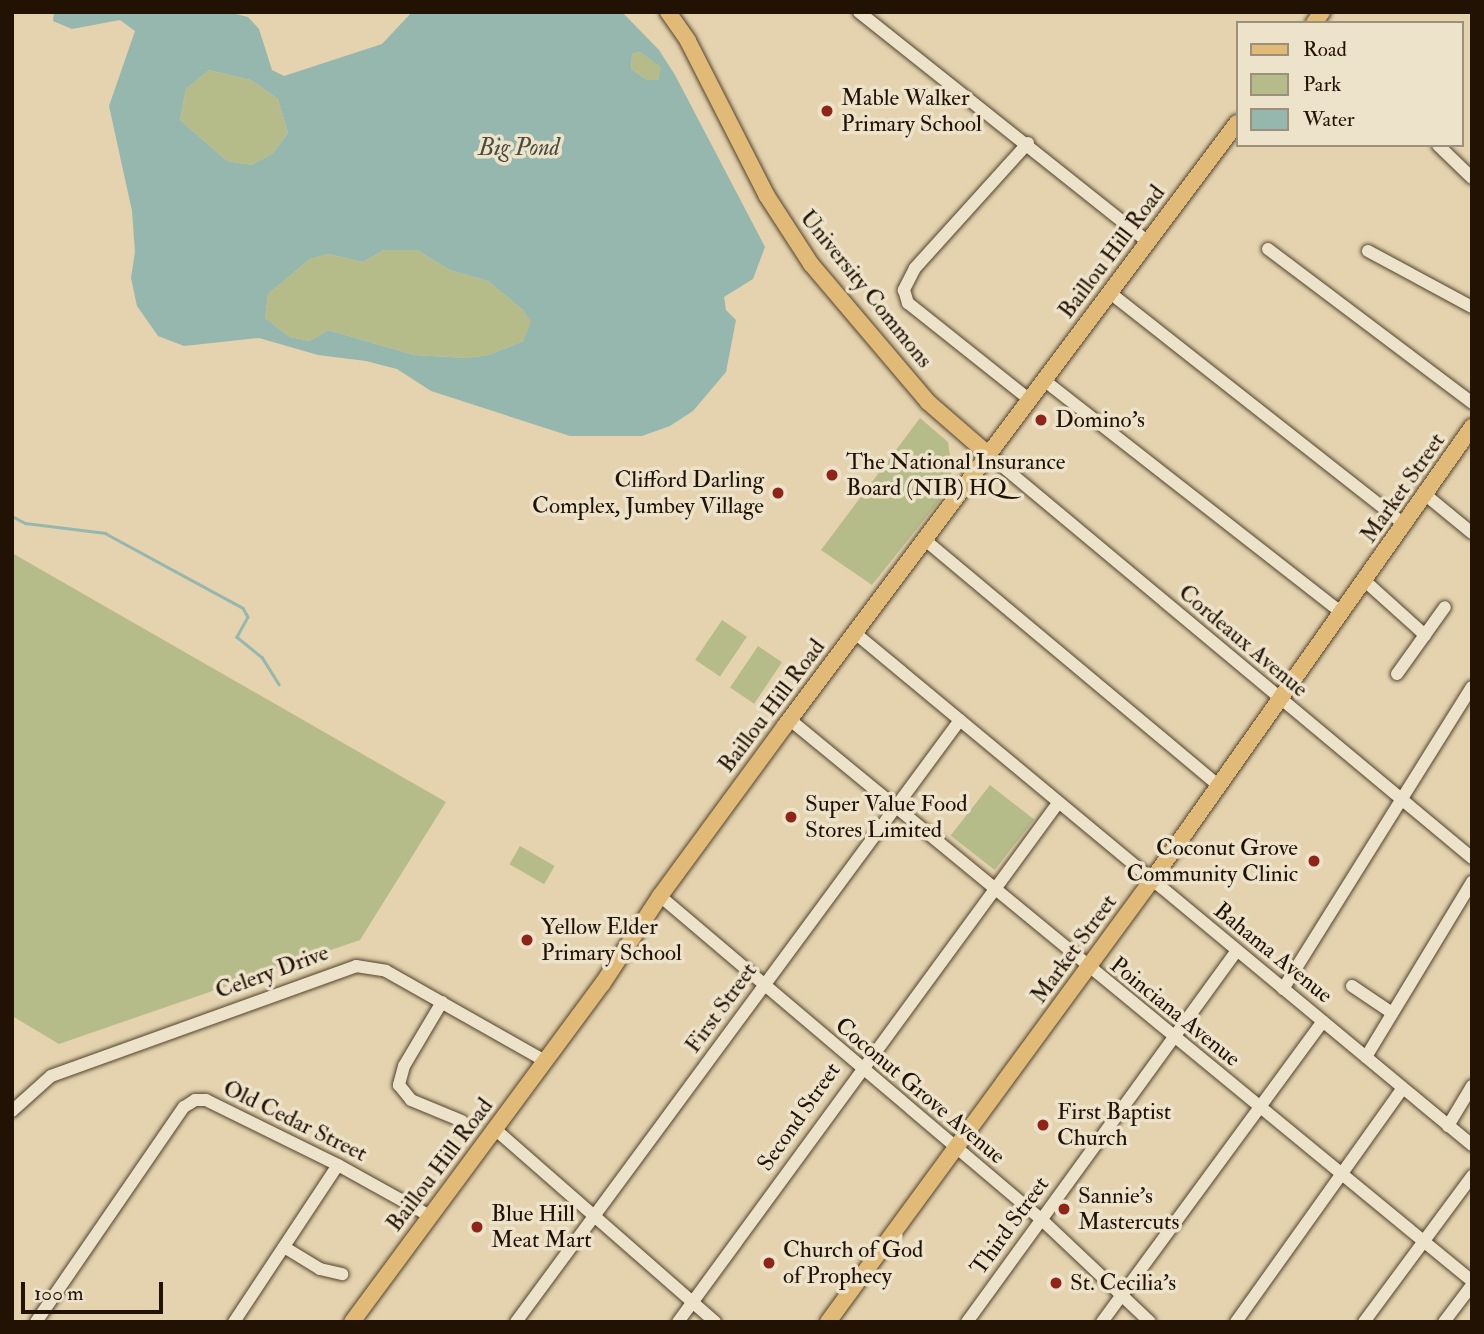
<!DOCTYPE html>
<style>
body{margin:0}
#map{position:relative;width:1484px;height:1334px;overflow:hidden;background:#e4d3ae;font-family:"IM FELL Double Pica",serif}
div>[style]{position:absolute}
.green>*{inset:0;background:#b6bc89;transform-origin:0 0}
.water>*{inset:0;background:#95b7ae}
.stream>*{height:2.5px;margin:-1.25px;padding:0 1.25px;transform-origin:1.25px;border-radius:1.25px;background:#95b7ae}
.roads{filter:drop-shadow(0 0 2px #52422e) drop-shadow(0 0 2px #52422e)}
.minor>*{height:12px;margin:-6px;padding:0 6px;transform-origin:6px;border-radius:6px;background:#ede2ca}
.major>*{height:16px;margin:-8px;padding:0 8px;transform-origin:8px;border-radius:8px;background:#e2ba77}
.dots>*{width:19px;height:19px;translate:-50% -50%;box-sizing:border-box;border:4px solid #ede2ca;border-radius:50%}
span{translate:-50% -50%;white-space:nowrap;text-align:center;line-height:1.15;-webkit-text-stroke:7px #ede2ca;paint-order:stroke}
.poi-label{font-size:23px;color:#221204}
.left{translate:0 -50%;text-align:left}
.right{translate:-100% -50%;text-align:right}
.street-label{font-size:23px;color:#221204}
.water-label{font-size:24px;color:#4a4c40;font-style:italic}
.frame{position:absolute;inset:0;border:14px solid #221204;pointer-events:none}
.legend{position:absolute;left:1236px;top:21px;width:228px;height:126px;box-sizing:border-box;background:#ede2ca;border:2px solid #9c8f7b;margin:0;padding:9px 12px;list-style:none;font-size:21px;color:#221204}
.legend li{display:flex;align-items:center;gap:14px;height:35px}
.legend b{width:35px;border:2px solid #9c8f7b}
.scale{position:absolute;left:21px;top:1282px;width:142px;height:32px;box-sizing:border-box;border:4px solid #221204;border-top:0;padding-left:9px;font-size:21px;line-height:24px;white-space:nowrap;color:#221204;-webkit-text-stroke:5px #ede2ca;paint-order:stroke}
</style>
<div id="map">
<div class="green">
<i style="clip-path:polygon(640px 52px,662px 67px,658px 80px,647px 80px,631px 69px,632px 54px)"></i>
<i style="clip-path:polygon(209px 70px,251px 80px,278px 99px,288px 133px,273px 153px,252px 165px,227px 161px,180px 120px,186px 89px)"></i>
<i style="clip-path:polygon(384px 250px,417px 250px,450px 270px,488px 281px,523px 310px,532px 323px,523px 341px,489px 355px,467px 358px,414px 355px,328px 330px,310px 341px,290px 337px,265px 318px,268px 294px,310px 259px,328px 254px,363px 262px)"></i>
<i style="clip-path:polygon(920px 418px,948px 442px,952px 470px,948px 490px,872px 585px,821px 550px)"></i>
<i style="clip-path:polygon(12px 553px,446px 802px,360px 940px,59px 1044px,12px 1016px)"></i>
<i style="left:722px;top:620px;width:30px;height:48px;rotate:34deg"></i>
<i style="left:758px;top:646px;width:29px;height:50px;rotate:34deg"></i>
<i style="left:990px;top:785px;width:56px;height:64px;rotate:38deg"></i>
<i style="left:520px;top:846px;width:40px;height:21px;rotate:30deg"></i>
</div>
<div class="water">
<i style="clip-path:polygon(evenodd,54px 12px,228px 12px,248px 17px,259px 29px,272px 70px,284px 76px,382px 44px,412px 12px,622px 12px,659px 50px,675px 75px,765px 247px,753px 279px,724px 297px,726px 310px,736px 320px,726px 372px,693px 411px,670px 426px,642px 436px,570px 436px,431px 391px,397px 369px,366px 361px,318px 355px,259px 338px,184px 346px,158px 336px,137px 306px,131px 278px,135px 252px,132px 211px,109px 106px,135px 31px,120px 20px,72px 29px,53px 21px,54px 12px,640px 52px,661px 67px,658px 80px,647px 80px,631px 69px,632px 54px,640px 52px,54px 12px,209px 70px,251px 80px,278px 99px,288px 133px,273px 153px,252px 165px,227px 161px,180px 120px,186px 89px,209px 70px,54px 12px,384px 250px,417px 250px,450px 270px,488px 281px,523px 310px,531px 322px,523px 341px,489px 355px,467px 358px,414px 355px,328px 330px,310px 341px,290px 337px,265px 318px,268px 294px,310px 259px,328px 254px,363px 262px,384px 250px)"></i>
</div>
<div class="stream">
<i style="left:12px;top:516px;width:15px;rotate:28deg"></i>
<i style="left:25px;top:523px;width:81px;rotate:7.1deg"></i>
<i style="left:105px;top:533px;width:157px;rotate:28.5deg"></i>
<i style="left:243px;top:608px;width:10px;rotate:61deg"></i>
<i style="left:248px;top:617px;width:23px;rotate:119deg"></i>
<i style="left:237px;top:637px;width:32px;rotate:39deg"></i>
<i style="left:262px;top:657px;width:32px;rotate:58deg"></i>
</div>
<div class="roads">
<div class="minor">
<i style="left:859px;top:12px;width:369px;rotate:38.5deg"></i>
<i style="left:1028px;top:143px;width:169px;rotate:132.1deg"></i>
<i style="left:915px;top:268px;width:25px;rotate:117deg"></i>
<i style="left:904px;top:290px;width:14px;rotate:73deg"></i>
<i style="left:908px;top:303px;width:156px;rotate:38.5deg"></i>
<i style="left:1438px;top:145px;width:47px;rotate:44.1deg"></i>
<i style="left:1268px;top:249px;width:256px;rotate:37deg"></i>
<i style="left:1368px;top:251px;width:118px;rotate:28.3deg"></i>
<i style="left:1109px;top:292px;width:377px;rotate:38.2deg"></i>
<i style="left:1045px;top:381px;width:377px;rotate:38deg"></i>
<i style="left:989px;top:455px;width:629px;rotate:39.84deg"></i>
<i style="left:1427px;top:496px;width:58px;rotate:39.4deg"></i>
<i style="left:925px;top:540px;width:382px;rotate:39.9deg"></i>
<i style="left:1365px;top:581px;width:81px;rotate:42deg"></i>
<i style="left:855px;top:633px;width:802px;rotate:39.69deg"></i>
<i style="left:1397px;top:674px;width:82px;rotate:-54.4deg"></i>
<i style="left:789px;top:719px;width:884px;rotate:39.45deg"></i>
<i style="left:660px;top:896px;width:499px;rotate:40.3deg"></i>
<i style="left:1041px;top:1219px;width:150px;rotate:43.4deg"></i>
<i style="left:1352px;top:986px;width:48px;rotate:34deg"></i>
<i style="left:1283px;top:989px;width:356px;rotate:-58deg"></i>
<i style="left:442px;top:1002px;width:74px;rotate:120.7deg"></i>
<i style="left:404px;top:1066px;width:20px;rotate:105deg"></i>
<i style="left:399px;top:1085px;width:19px;rotate:51deg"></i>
<i style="left:411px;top:1100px;width:55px;rotate:22.4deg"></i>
<i style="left:1366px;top:1057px;width:205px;rotate:-58.8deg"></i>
<i style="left:12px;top:1111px;width:52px;rotate:-41.9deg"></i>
<i style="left:51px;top:1076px;width:324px;rotate:-19.8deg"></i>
<i style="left:356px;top:966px;width:30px;rotate:9deg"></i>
<i style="left:386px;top:971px;width:183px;rotate:29.5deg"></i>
<i style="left:1448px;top:1126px;width:47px;rotate:-59deg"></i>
<i style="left:496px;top:1130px;width:291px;rotate:41.2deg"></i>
<i style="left:284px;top:1247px;width:42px;rotate:31.4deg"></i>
<i style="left:320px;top:1269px;width:23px;rotate:13deg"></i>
<i style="left:36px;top:1322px;width:261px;rotate:-55.5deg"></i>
<i style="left:184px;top:1107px;width:13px;rotate:-32deg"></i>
<i style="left:195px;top:1100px;width:11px"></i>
<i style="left:206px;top:1100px;width:147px;rotate:26.2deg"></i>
<i style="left:338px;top:1165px;width:105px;rotate:29deg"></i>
<i style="left:234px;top:1322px;width:188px;rotate:-56.5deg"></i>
<i style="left:516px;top:1322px;width:748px;rotate:-53.59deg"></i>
<i style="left:678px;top:1322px;width:643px;rotate:-53.79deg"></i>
<i style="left:967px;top:1322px;width:459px;rotate:-54deg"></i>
<i style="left:1102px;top:1322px;width:373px;rotate:-53.7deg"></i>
<i style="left:1236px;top:1322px;width:287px;rotate:-54.5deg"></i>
<i style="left:1364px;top:1322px;width:182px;rotate:-53.5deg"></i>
<i style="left:1444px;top:1322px;width:46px;rotate:-52.9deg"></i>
</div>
<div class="major">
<i style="left:668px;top:12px;width:35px;rotate:55deg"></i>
<i style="left:688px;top:41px;width:174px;rotate:63deg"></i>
<i style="left:767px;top:196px;width:81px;rotate:57.1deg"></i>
<i style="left:811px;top:264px;width:181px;rotate:49.7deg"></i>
<i style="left:928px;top:402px;width:81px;rotate:41deg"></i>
<i style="left:1314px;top:23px;width:14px;rotate:-54deg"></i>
<i style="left:352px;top:1322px;width:422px;rotate:-53.5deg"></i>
<i style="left:603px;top:983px;width:104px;rotate:-56.8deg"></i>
<i style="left:660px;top:896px;width:210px;rotate:-53.7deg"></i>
<i style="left:784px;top:727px;width:755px;rotate:-53.13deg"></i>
<i style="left:828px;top:1322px;width:548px;rotate:-53.76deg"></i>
<i style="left:1152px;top:880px;width:555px;rotate:-54.76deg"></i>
</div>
</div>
<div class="dots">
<i style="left:827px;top:111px;background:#8f2418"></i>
<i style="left:1041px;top:420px;background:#8f2418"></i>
<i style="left:832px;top:475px;background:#8f2418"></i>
<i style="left:778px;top:493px;background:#8f2418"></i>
<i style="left:791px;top:817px;background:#8f2418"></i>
<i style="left:1314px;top:861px;background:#8f2418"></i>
<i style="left:527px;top:940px;background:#8f2418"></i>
<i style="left:1043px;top:1125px;background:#8f2418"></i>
<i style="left:1064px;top:1209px;background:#8f2418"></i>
<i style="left:477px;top:1227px;background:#8f2418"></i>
<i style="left:769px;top:1263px;background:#8f2418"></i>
<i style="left:1056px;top:1283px;background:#8f2418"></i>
</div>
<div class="poi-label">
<span class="left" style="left:841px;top:111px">Mable Walker<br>Primary School</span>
<span class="left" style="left:1055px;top:420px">Domino's</span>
<span class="left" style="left:846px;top:475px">The National Insurance<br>Board (NIB) HQ</span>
<span class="right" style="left:764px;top:493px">Clifford Darling<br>Complex, Jumbey Village</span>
<span class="left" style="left:805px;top:817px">Super Value Food<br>Stores Limited</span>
<span class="right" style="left:1298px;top:861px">Coconut Grove<br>Community Clinic</span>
<span class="left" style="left:541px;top:940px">Yellow Elder<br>Primary School</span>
<span class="left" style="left:1057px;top:1125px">First Baptist<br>Church</span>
<span class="left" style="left:1078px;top:1209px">Sannie's<br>Mastercuts</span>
<span class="left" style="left:491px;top:1227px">Blue Hill<br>Meat Mart</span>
<span class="left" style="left:783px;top:1263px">Church of God<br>of Prophecy</span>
<span class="left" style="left:1070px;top:1283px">St. Cecilia's</span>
</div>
<div class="street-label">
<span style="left:1112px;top:252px;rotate:-53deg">Baillou Hill Road</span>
<span style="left:866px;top:289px;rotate:51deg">University Commons</span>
<span style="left:1403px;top:488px;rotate:-55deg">Market Street</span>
<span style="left:1243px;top:641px;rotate:40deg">Cordeaux Avenue</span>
<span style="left:772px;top:706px;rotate:-53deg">Baillou Hill Road</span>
<span style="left:1074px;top:949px;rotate:-54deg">Market Street</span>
<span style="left:1273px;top:953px;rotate:39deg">Bahama Avenue</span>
<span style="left:272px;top:972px;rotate:-20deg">Celery Drive</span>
<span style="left:721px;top:1008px;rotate:-54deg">First Street</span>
<span style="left:1175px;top:1012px;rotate:39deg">Poinciana Avenue</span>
<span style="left:920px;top:1091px;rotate:40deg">Coconut Grove Avenue</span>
<span style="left:799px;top:1117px;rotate:-55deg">Second Street</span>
<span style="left:295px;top:1121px;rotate:26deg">Old Cedar Street</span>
<span style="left:440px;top:1165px;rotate:-53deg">Baillou Hill Road</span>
<span style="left:1010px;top:1226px;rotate:-54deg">Third Street</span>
</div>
<div class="water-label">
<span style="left:519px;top:148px">Big Pond</span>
</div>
<div class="frame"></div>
<ul class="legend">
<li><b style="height:9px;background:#e2ba77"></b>Road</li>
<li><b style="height:19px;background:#b6bc89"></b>Park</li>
<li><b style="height:19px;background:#95b7ae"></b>Water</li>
</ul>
<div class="scale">100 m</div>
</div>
